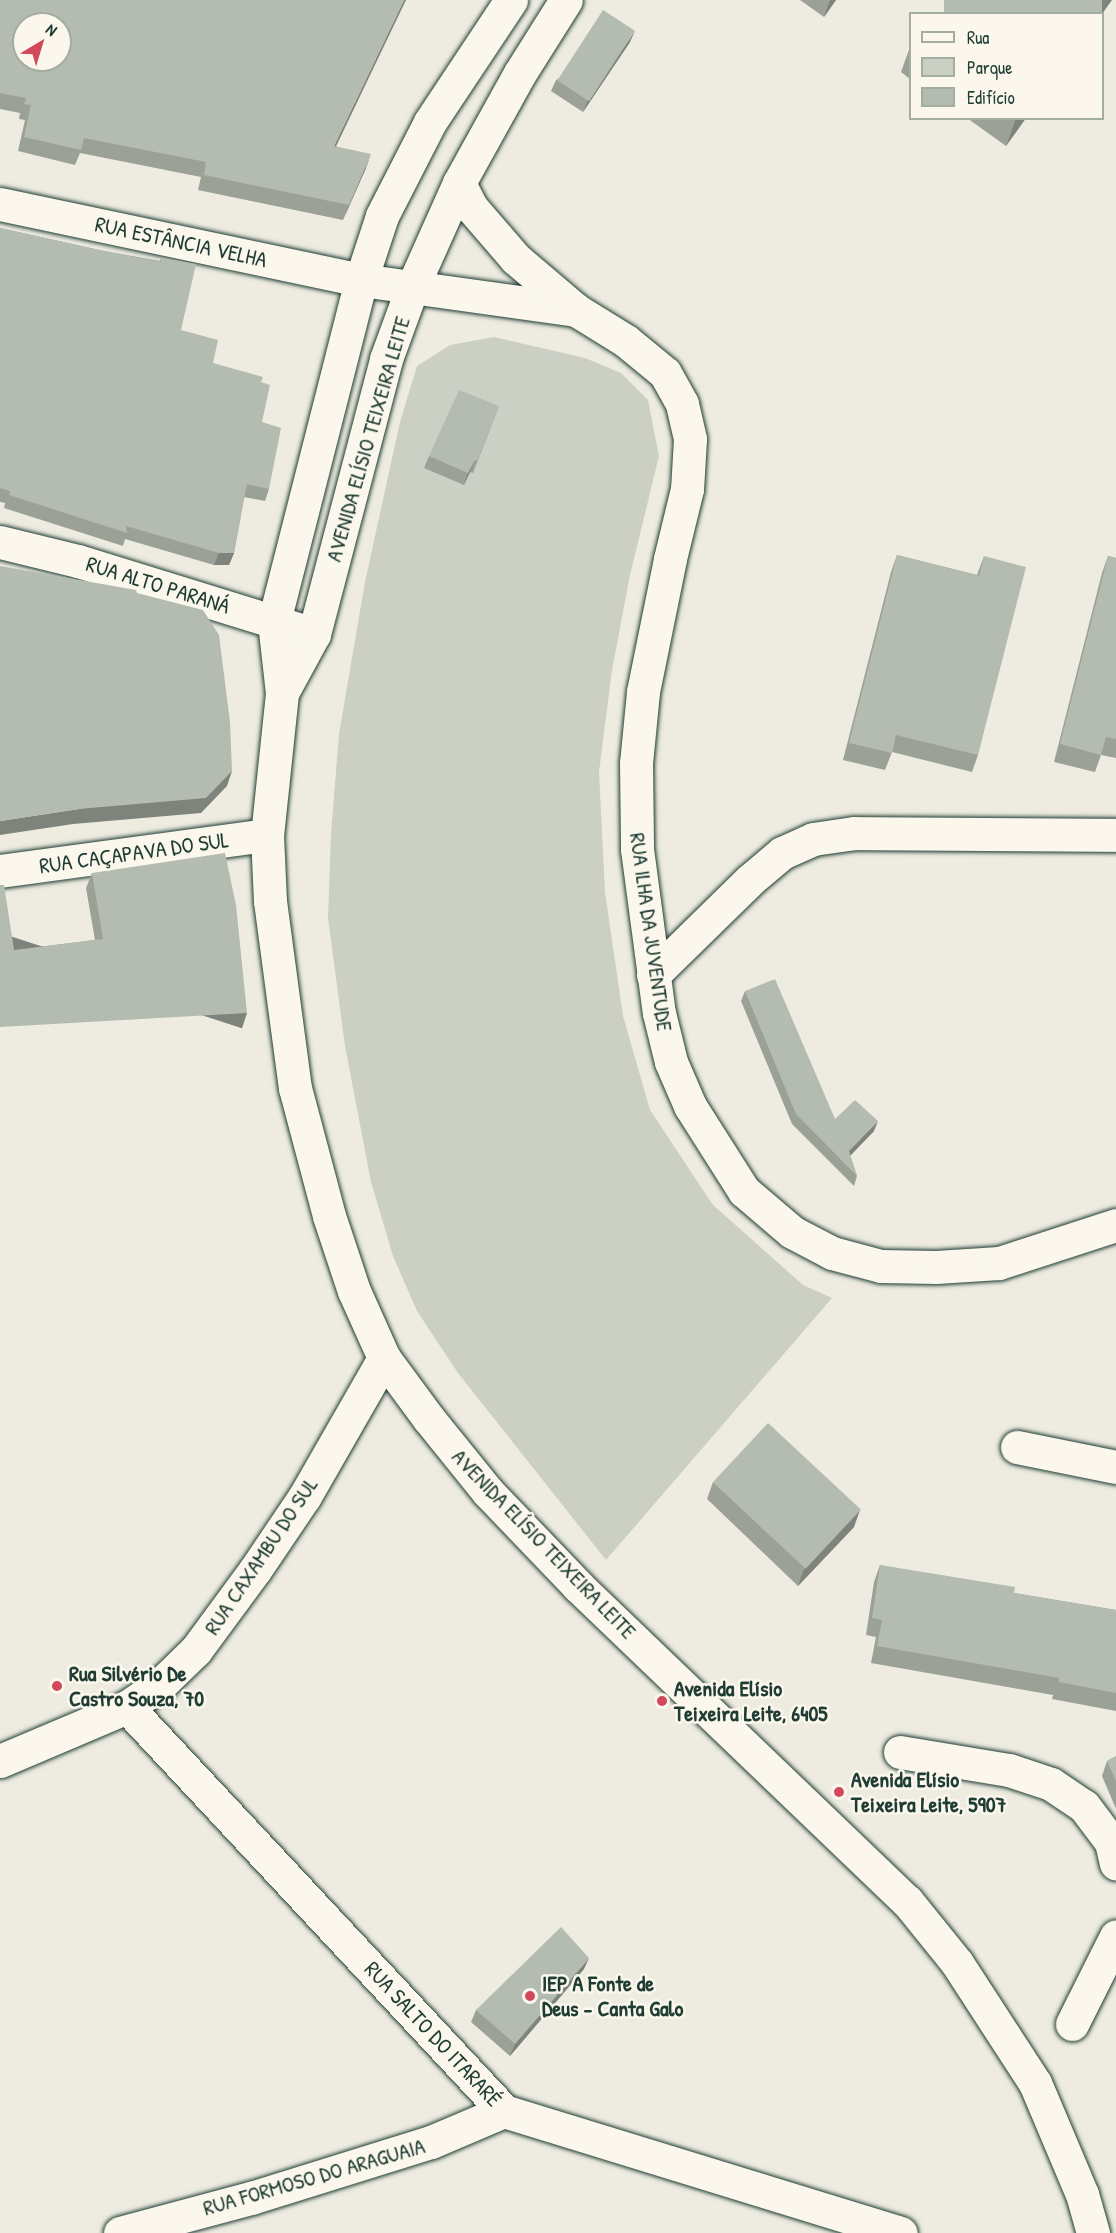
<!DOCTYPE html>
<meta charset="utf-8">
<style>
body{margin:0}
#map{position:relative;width:1116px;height:2233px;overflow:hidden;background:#eeece1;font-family:"Patrick Hand",sans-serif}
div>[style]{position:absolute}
.green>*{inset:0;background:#cbcfc4}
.roads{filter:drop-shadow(0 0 2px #1f3d34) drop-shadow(0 0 2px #1f3d34)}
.street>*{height:33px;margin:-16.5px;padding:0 16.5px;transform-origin:16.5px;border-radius:16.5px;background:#fbf7ec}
.secondary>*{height:33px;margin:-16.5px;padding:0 16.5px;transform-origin:16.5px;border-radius:16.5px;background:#fbf7ec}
.wall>*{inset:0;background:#9ba197}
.shaded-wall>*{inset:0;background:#7e837b;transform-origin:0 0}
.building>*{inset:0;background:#b4bbb0;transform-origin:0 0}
.dots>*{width:16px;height:16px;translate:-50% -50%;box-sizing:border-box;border:3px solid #fbf7ec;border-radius:50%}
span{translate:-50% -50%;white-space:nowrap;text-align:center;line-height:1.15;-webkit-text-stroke:5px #fbf7ec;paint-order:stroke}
.street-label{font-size:22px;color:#1f3d34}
.poi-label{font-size:22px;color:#1f3d34;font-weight:700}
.left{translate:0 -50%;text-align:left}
.legend{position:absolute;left:909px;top:12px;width:195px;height:108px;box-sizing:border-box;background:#fbf7ec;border:2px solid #a3ada2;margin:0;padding:8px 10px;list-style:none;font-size:18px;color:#1f3d34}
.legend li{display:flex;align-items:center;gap:12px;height:30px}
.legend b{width:30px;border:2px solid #a3ada2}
.north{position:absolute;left:12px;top:12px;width:60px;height:60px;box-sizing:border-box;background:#fbf7ec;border:2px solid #a3ada2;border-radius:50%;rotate:38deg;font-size:16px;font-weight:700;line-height:24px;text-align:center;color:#1f3d34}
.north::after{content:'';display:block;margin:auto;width:21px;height:27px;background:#d1495b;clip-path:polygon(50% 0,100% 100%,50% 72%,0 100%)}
</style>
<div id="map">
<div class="green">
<i style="clip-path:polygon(494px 337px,585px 358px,621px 373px,648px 400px,659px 456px,630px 575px,612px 670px,599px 772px,605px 892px,623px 1016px,650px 1110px,713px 1205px,803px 1285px,832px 1298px,606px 1560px,458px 1373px,417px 1311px,393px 1256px,371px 1182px,345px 1046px,328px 918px,331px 834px,339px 734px,365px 582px,400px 422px,417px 366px,450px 345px)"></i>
</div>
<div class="roads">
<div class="street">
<i style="left:0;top:204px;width:369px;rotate:11.9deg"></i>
<i style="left:361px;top:280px;width:217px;rotate:7.9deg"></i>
<i style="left:576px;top:310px;width:59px;rotate:31.8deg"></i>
<i style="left:626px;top:341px;width:50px;rotate:39.4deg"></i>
<i style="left:665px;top:373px;width:35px;rotate:61deg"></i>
<i style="left:682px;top:404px;width:36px;rotate:77deg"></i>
<i style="left:690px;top:439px;width:50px;rotate:93.4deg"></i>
<i style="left:687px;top:489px;width:72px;rotate:103.7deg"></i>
<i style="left:670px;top:559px;width:136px;rotate:101.5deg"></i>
<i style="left:643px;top:692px;width:71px;rotate:95.6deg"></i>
<i style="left:636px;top:763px;width:86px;rotate:89.3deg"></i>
<i style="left:637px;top:849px;width:165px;rotate:82.4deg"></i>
<i style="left:659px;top:1013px;width:50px;rotate:76.2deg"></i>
<i style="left:671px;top:1062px;width:48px;rotate:66.6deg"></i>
<i style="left:690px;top:1106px;width:101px;rotate:57.6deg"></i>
<i style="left:744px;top:1191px;width:63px;rotate:40.5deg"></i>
<i style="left:792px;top:1232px;width:45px;rotate:27.7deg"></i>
<i style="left:832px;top:1253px;width:51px;rotate:14.9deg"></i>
<i style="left:881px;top:1266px;width:55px;rotate:1deg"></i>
<i style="left:936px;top:1267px;width:63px;rotate:-3.6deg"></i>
<i style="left:999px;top:1263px;width:123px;rotate:-18deg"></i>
<i style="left:0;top:542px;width:80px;rotate:13.7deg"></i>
<i style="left:78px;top:561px;width:247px;rotate:17.2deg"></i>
<i style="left:0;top:871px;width:269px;rotate:-7.7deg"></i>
<i style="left:653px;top:975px;width:136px;rotate:-44.4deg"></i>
<i style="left:750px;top:880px;width:42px;rotate:-40.2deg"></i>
<i style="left:782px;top:853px;width:34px;rotate:-24deg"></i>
<i style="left:813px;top:839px;width:41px;rotate:-8.3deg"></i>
<i style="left:854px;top:833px;width:262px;rotate:0.4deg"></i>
<i style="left:1017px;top:1447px;width:101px;rotate:11.4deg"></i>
<i style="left:127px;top:1707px;width:553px;rotate:46.98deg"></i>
<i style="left:504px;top:2111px;width:415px;rotate:17.1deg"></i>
<i style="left:900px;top:1752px;width:110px;rotate:9.4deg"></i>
<i style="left:1009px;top:1770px;width:44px;rotate:18.4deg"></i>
<i style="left:1051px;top:1784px;width:40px;rotate:34deg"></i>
<i style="left:1084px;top:1806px;width:45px;rotate:53.1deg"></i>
<i style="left:1111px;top:1842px;width:22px;rotate:77deg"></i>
<i style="left:0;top:1761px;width:138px;rotate:-23deg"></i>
<i style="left:127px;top:1707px;width:41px;rotate:-34.1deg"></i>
<i style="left:161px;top:1684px;width:49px;rotate:-44.2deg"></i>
<i style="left:196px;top:1650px;width:99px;rotate:-53.6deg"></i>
<i style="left:255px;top:1570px;width:89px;rotate:-56deg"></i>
<i style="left:305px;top:1496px;width:159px;rotate:-60.2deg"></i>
<i style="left:1072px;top:2024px;width:98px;rotate:-63.4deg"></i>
<i style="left:120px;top:2233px;width:136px;rotate:-15deg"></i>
<i style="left:251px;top:2198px;width:189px;rotate:-17.3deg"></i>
<i style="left:431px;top:2142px;width:79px;rotate:-23deg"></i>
</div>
<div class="secondary">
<i style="left:511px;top:0;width:146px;rotate:123.6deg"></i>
<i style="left:430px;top:122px;width:106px;rotate:117.1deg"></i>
<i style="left:382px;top:216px;width:67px;rotate:108.2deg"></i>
<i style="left:361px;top:280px;width:353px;rotate:104.3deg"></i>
<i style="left:274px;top:622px;width:71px;rotate:83.6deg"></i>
<i style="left:282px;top:693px;width:143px;rotate:96deg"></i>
<i style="left:267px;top:835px;width:66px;rotate:87.4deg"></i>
<i style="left:270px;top:901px;width:189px;rotate:82.4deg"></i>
<i style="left:295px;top:1088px;width:132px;rotate:75.1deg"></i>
<i style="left:329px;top:1216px;width:79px;rotate:71.6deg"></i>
<i style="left:354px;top:1291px;width:73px;rotate:65.9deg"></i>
<i style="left:384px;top:1358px;width:76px;rotate:53.6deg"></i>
<i style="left:429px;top:1419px;width:94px;rotate:51.1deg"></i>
<i style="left:488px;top:1492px;width:130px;rotate:46.2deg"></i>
<i style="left:578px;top:1586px;width:455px;rotate:43.8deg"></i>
<i style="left:907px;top:1901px;width:80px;rotate:51.1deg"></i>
<i style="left:957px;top:1963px;width:143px;rotate:57deg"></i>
<i style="left:1035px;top:2083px;width:121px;rotate:67.1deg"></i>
<i style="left:1082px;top:2194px;width:41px;rotate:74.2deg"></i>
<i style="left:459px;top:183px;width:28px;rotate:63deg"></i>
<i style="left:472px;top:208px;width:67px;rotate:49.2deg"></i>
<i style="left:516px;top:259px;width:79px;rotate:40.4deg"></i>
<i style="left:282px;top:693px;width:67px;rotate:-61.5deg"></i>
<i style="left:314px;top:634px;width:284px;rotate:-75.3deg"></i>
<i style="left:386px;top:359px;width:76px;rotate:-69.9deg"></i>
<i style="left:412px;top:288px;width:115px;rotate:-65.9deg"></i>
<i style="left:459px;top:183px;width:126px;rotate:-61deg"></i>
<i style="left:520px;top:73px;width:86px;rotate:-57.8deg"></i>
</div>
</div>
<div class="wall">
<i style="clip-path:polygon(0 0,336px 146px,366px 168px,343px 220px,198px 190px,201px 177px,80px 153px,75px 165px,18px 151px,25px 120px,19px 119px,20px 113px,0 109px)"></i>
<i style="clip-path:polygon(800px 0,836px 0,824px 17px)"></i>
<i style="clip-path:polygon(630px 42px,583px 112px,551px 91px,556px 80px)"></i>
<i style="clip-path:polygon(910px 47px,910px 79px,901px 72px)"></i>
<i style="clip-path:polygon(967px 118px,1026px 118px,1006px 146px)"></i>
<i style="clip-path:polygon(0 228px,104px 251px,160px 261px,161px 258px,181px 330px,213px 363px,261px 382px,262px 422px,269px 489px,265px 501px,244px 497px,234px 553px,229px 565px,214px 565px,125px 539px,123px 546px,4px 508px,5px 503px,0 502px)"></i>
<i style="clip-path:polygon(499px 406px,473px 473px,470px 472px,464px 485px,424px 468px,429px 456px)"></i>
<i style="clip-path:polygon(897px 555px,977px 575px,984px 556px,978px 755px,972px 772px,892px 752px,885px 770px,843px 760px,891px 572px)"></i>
<i style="clip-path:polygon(1108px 556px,1116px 558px,1116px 758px,1101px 755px,1095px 772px,1054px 762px,1102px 573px)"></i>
<i style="clip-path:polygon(92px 873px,242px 1028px,14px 950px,95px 940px,86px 888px)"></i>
<i style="clip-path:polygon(745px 991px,835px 1119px,874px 1131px,850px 1156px,857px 1176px,854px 1186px,792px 1124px,741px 1001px)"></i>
<i style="clip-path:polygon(713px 1482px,854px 1527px,798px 1586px,707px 1499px)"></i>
<i style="clip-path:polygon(880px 1565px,1014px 1593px,1116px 1610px,1116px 1711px,1052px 1699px,1053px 1695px,871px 1663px,876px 1637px,866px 1635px,874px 1582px)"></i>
<i style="clip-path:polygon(1116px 1756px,1116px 1809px,1102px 1776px,1107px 1761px)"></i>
<i style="clip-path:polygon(584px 1969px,510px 2056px,471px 2022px,476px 2010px)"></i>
</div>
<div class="shaded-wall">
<i style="clip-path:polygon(404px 0,406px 0,329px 161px,334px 146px)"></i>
<i style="clip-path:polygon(830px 0,836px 0,824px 17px)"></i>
<i style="clip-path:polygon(1102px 0,1112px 0,1102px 14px,1093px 14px)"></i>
<i style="clip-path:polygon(635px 31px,630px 42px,583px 112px,588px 100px)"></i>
<i style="clip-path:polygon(1026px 118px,1006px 146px,1016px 119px)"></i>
<i style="clip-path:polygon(371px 154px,366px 168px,343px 220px,349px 205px)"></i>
<i style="clip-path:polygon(475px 460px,470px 472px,464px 485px,468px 473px)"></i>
<i style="clip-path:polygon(219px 553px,234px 553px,229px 565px,214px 565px)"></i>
<i style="clip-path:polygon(232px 771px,227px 786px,201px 813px,73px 824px,0 835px,0 821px,79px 809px)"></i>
<i style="left:247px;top:1013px;width:16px;height:247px;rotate:108deg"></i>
<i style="clip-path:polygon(878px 1121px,874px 1131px,845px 1161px,849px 1151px)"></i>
<i style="clip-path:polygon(860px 1510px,854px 1527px,798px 1586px,804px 1569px)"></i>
<i style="clip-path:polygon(589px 1958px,584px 1969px,510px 2056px,515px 2044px)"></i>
</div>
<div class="building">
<i style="clip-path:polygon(evenodd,0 0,404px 0,334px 146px,371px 154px,349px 205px,204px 175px,206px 162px,84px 138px,81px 150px,24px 137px,31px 105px,24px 104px,26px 98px,0 93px,0 0,24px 24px,60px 24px,60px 60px,24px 60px,24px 24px)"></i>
<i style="left:944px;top:0;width:158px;height:17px"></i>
<i style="left:603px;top:10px;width:38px;height:84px;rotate:33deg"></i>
<i style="clip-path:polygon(0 228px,104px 251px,161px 262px,161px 258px,196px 264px,181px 330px,218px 340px,213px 363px,263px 377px,261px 382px,270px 385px,262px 422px,281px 428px,269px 489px,247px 484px,234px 553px,219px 553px,126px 526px,127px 533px,9px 495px,10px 491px,0 488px)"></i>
<i style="clip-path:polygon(459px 390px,499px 406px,477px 461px,475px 460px,468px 473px,429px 456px)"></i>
<i style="clip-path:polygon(897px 555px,979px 576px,984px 556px,1026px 567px,978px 755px,896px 735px,892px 753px,849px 743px)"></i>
<i style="clip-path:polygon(1108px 556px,1116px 558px,1116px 739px,1106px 737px,1101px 755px,1060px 744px)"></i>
<i style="clip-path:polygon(0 566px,136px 590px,137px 593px,203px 610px,219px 635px,230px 722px,232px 771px,206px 798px,79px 809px,0 821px)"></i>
<i style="clip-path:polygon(225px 853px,236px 905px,247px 1013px,0 1027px,0 885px,4px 885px,14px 950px,103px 939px,92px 873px)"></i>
<i style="clip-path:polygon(775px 979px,835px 1119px,855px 1100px,878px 1121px,849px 1151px,857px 1176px,796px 1114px,745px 991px)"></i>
<i style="left:768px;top:1423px;width:127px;height:81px;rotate:43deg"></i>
<i style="clip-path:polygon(880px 1565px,1015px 1587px,1014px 1593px,1116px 1610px,1116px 1693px,1059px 1682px,1059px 1678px,877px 1646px,882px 1620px,872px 1618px)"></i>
<i style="clip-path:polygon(1116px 1756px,1116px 1781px,1107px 1761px)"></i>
<i style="clip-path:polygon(561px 1927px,589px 1958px,515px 2044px,476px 2010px)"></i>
</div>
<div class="dots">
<i style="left:57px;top:1686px;background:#d1495b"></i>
<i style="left:662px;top:1701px;background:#d1495b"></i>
<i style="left:839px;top:1792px;background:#d1495b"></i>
<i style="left:530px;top:1996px;background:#d1495b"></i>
</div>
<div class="street-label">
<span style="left:181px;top:242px;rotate:12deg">RUA ESTÂNCIA VELHA</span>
<span style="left:368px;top:439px;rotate:-74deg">AVENIDA ELÍSIO TEIXEIRA LEITE</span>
<span style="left:158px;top:585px;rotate:17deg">RUA ALTO PARANÁ</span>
<span style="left:134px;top:853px;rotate:-8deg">RUA CAÇAPAVA DO SUL</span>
<span style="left:651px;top:932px;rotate:82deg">RUA ILHA DA JUVENTUDE</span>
<span style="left:544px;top:1544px;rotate:46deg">AVENIDA ELÍSIO TEIXEIRA LEITE</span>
<span style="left:261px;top:1556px;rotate:-56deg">RUA CAXAMBU DO SUL</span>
<span style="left:433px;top:2034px;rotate:47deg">RUA SALTO DO ITARARÉ</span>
<span style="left:314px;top:2177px;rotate:-16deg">RUA FORMOSO DO ARAGUAIA</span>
</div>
<div class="poi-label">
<span class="left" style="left:69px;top:1686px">Rua Silvério De<br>Castro Souza, 70</span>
<span class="left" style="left:674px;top:1701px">Avenida Elísio<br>Teixeira Leite, 6405</span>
<span class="left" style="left:851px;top:1792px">Avenida Elísio<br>Teixeira Leite, 5907</span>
<span class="left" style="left:542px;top:1996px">IEP A Fonte de<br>Deus - Canta Galo</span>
</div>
<ul class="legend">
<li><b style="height:8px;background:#fbf7ec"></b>Rua</li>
<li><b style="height:16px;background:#cbcfc4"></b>Parque</li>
<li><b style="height:16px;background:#b4bbb0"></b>Edifício</li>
</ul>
<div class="north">N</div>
</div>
